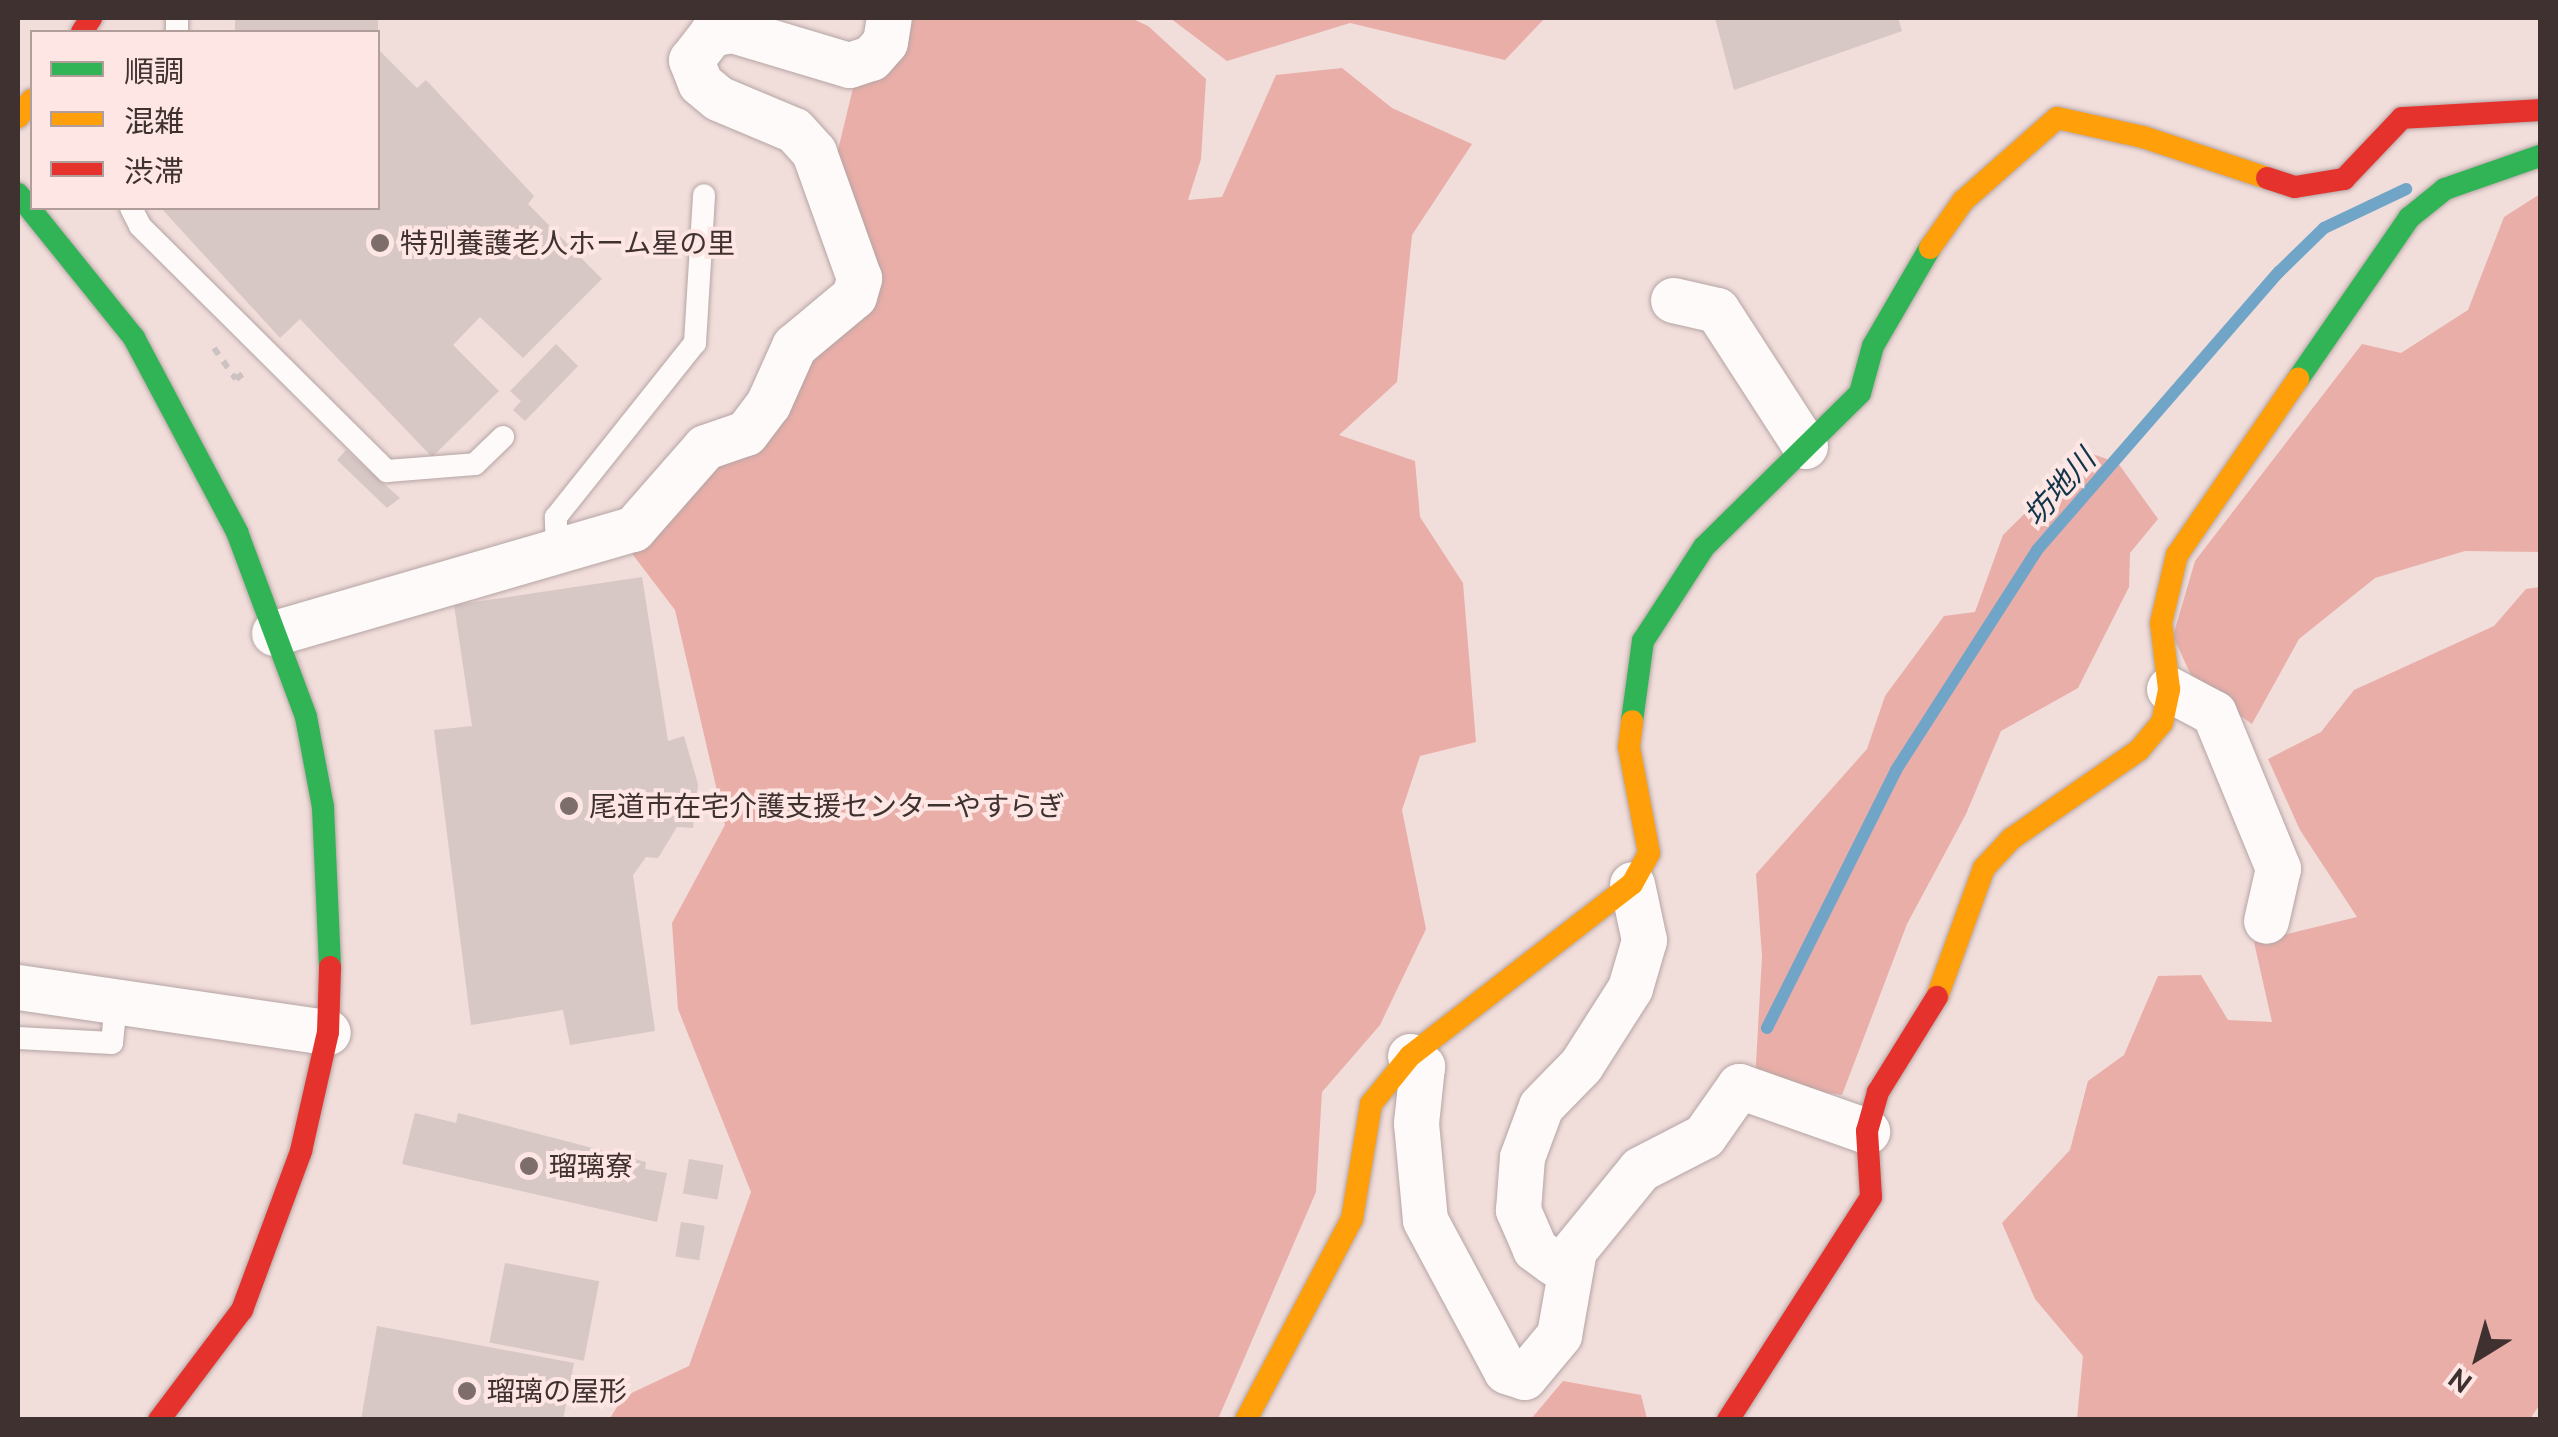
<!DOCTYPE html>
<meta charset="utf-8">
<style>
body{margin:0}
#map{position:relative;width:2558px;height:1437px;overflow:hidden;background:#f1ddda;font-family:Ubuntu,"Noto Sans JP",sans-serif}
div>[style]{position:absolute}
.forest>*{inset:0;background:#e9aea8}
.stream>*{height:12px;margin:-6px;padding:0 6px;transform-origin:6px;border-radius:6px;background:#70a5c8}
.building>*{inset:0;background:#d7c7c5;transform-origin:0 0}
.path>*{height:6px;margin-top:-3px;transform-origin:0;background:repeating-linear-gradient(90deg,#cbc2c1 0 8px,transparent 0 16px)}
.roads{filter:drop-shadow(0 0 2px #b4a5a4) drop-shadow(0 0 2px #b4a5a4)}
.lane>*{height:22px;margin:-11px;padding:0 11px;transform-origin:11px;border-radius:11px;background:#fdfaf9}
.street>*{height:45px;margin:-22.5px;padding:0 22.5px;transform-origin:22.5px;border-radius:22.5px;background:#fdfaf9}
.fast>*{height:22px;margin:-11px;padding:0 11px;transform-origin:11px;border-radius:11px;background:#30b455}
.slow>*{height:22px;margin:-11px;padding:0 11px;transform-origin:11px;border-radius:11px;background:#ff9f0a}
.jam>*{height:22px;margin:-11px;padding:0 11px;transform-origin:11px;border-radius:11px;background:#e5322d}
.dots>*{width:28px;height:28px;translate:-50% -50%;box-sizing:border-box;border:5px solid #fde6e3;border-radius:50%}
span{translate:-50% -50%;white-space:nowrap;text-align:center;line-height:1.15;-webkit-text-stroke:8px #fde6e3;paint-order:stroke}
.poi-label{font-size:28px;color:#3f312f}
.left{translate:0 -50%;text-align:left}
.water-label{font-size:30px;color:#11354b;font-style:italic}
.frame{position:absolute;inset:0;border:20px solid #3f312f;pointer-events:none}
.legend{position:absolute;left:30px;top:30px;width:350px;height:180px;box-sizing:border-box;background:#fde6e3;border:2px solid #b19e9b;margin:0;padding:12px 18px;list-style:none;font-size:30px;color:#3f312f}
.legend li{display:flex;align-items:center;gap:20px;height:50px}
.legend b{width:50px;border:2px solid #b19e9b}
.north{position:absolute;left:2428px;top:1307px;width:100px;height:100px;-webkit-text-stroke:8px #fde6e3;paint-order:stroke;rotate:217deg;font-size:28px;font-weight:700;line-height:40px;text-align:center;color:#3f312f}
.north::after{content:'';display:block;margin:auto;width:35px;height:45px;background:#3f312f;clip-path:polygon(50% 0,100% 100%,50% 72%,0 100%)}
</style>
<div id="map">
<div class="forest">
<i style="clip-path:polygon(870px 18px,1131px 18px,1148px 26px,1206px 79px,1201px 159px,1188px 200px,1222px 197px,1276px 75px,1342px 68px,1392px 108px,1472px 144px,1412px 235px,1397px 382px,1339px 435px,1415px 461px,1420px 517px,1463px 583px,1476px 742px,1420px 756px,1402px 810px,1426px 929px,1380px 1025px,1322px 1092px,1316px 1192px,1218px 1419px,609px 1420px,623px 1397px,689px 1366px,751px 1192px,678px 1009px,672px 923px,725px 825px,675px 610px,627px 547px,849px 297px,830px 183px)"></i>
<i style="clip-path:polygon(1170px 18px,1545px 18px,1505px 60px,1350px 23px,1227px 61px)"></i>
<i style="clip-path:polygon(2540px 194px,2540px 552px,2465px 551px,2375px 578px,2299px 639px,2252px 724px,2195px 684px,2173px 636px,2195px 561px,2362px 344px,2401px 353px,2468px 310px,2504px 217px)"></i>
<i style="clip-path:polygon(2087px 452px,2118px 463px,2158px 519px,2130px 553px,2129px 587px,2078px 688px,2001px 731px,1966px 814px,1907px 924px,1842px 1095px,1755px 1082px,1762px 956px,1756px 874px,1867px 749px,1885px 696px,1944px 616px,1975px 612px,2003px 535px)"></i>
<i style="clip-path:polygon(2540px 587px,2538px 1407px,2530px 1419px,2077px 1419px,2083px 1356px,2035px 1299px,2002px 1223px,2070px 1150px,2088px 1081px,2124px 1055px,2158px 976px,2201px 975px,2228px 1020px,2272px 1022px,2254px 942px,2357px 917px,2300px 830px,2268px 759px,2321px 732px,2354px 690px,2494px 626px,2526px 589px)"></i>
<i style="clip-path:polygon(1563px 1381px,1641px 1395px,1647px 1419px,1531px 1419px)"></i>
</div>
<div class="stream">
<i style="left:1767px;top:1028px;width:288px;rotate:-63.4deg"></i>
<i style="left:1896px;top:770px;width:261px;rotate:-57.3deg"></i>
<i style="left:2037px;top:550px;width:369px;rotate:-49deg"></i>
<i style="left:2279px;top:272px;width:63px;rotate:-44.4deg"></i>
<i style="left:2324px;top:228px;width:91px;rotate:-25.4deg"></i>
</div>
<div class="building">
<i style="left:235px;top:18px;width:143px;height:14px"></i>
<i style="clip-path:polygon(1715px 18px,1898px 18px,1902px 31px,1734px 90px)"></i>
<i style="clip-path:polygon(378px 49px,417px 88px,426px 80px,534px 196px,528px 204px,602px 279px,523px 358px,480px 317px,453px 345px,499px 391px,432px 457px,300px 319px,280px 338px,161px 208px,378px 208px)"></i>
<i style="clip-path:polygon(556px 344px,578px 366px,525px 421px,513px 410px,521px 401px,510px 391px)"></i>
<i style="clip-path:polygon(346px 450px,400px 498px,387px 508px,337px 460px)"></i>
<i style="clip-path:polygon(642px 577px,668px 741px,684px 736px,698px 784px,693px 828px,677px 827px,658px 858px,646px 857px,633px 875px,655px 1031px,570px 1045px,563px 1010px,471px 1025px,434px 730px,472px 726px,454px 605px)"></i>
<i style="clip-path:polygon(415px 1113px,456px 1123px,458px 1113px,646px 1162px,645px 1169px,667px 1173px,657px 1222px,402px 1164px)"></i>
<i style="left:689px;top:1159px;width:35px;height:35px;rotate:10deg"></i>
<i style="left:681px;top:1222px;width:24px;height:35px;rotate:9deg"></i>
<i style="left:505px;top:1263px;width:96px;height:81px;rotate:11deg"></i>
<i style="clip-path:polygon(377px 1326px,574px 1363px,563px 1420px,361px 1420px)"></i>
</div>
<div class="path">
<i style="left:214px;top:348px;width:38px;rotate:55deg"></i>
<i style="left:236px;top:379px;width:10px;rotate:-37deg"></i>
</div>
<div class="roads">
<div class="lane">
<i style="left:177px;top:32px;width:14px;rotate:-90deg"></i>
<i style="left:131px;top:208px;width:20px;rotate:63deg"></i>
<i style="left:140px;top:226px;width:348px;rotate:44.8deg"></i>
<i style="left:387px;top:471px;width:88px;rotate:-4.5deg"></i>
<i style="left:475px;top:464px;width:39px;rotate:-44deg"></i>
<i style="left:557px;top:552px;width:35px;rotate:-92deg"></i>
<i style="left:556px;top:517px;width:223px;rotate:-51.4deg"></i>
<i style="left:695px;top:343px;width:148px;rotate:-86.5deg"></i>
<i style="left:18px;top:1038px;width:94px;rotate:3deg"></i>
<i style="left:112px;top:1043px;width:40px;rotate:-84.3deg"></i>
</div>
<div class="street">
<i style="left:1673px;top:300px;width:45px;rotate:12.8deg"></i>
<i style="left:1717px;top:310px;width:162px;rotate:57.1deg"></i>
<i style="left:274px;top:633px;width:374px;rotate:-16.2deg"></i>
<i style="left:633px;top:529px;width:109px;rotate:-48.7deg"></i>
<i style="left:705px;top:447px;width:43px;rotate:-18.9deg"></i>
<i style="left:746px;top:433px;width:36px;rotate:-53deg"></i>
<i style="left:768px;top:404px;width:64px;rotate:-65.9deg"></i>
<i style="left:794px;top:346px;width:78px;rotate:-39.8deg"></i>
<i style="left:854px;top:296px;width:19px;rotate:-74deg"></i>
<i style="left:859px;top:278px;width:134px;rotate:-109.7deg"></i>
<i style="left:814px;top:152px;width:30px;rotate:-132deg"></i>
<i style="left:794px;top:130px;width:82px;rotate:-157.2deg"></i>
<i style="left:718px;top:98px;width:23px;rotate:-140deg"></i>
<i style="left:700px;top:83px;width:25px;rotate:-111deg"></i>
<i style="left:691px;top:60px;width:33px;rotate:-52deg"></i>
<i style="left:711px;top:34px;width:21px;rotate:-11deg"></i>
<i style="left:732px;top:30px;width:122px;rotate:16.7deg"></i>
<i style="left:849px;top:65px;width:23px;rotate:-18deg"></i>
<i style="left:871px;top:58px;width:21px;rotate:-49deg"></i>
<i style="left:885px;top:42px;width:24px;rotate:-81deg"></i>
<i style="left:2169px;top:689px;width:51px;rotate:28.1deg"></i>
<i style="left:2214px;top:713px;width:168px;rotate:67.6deg"></i>
<i style="left:2278px;top:868px;width:54px;rotate:102.8deg"></i>
<i style="left:18px;top:987px;width:313px;rotate:8.3deg"></i>
<i style="left:1410px;top:1056px;width:16px;rotate:40deg"></i>
<i style="left:1422px;top:1066px;width:57px;rotate:96deg"></i>
<i style="left:1416px;top:1123px;width:97px;rotate:84.7deg"></i>
<i style="left:1425px;top:1220px;width:171px;rotate:61.8deg"></i>
<i style="left:1506px;top:1371px;width:19px;rotate:18deg"></i>
<i style="left:1524px;top:1377px;width:55px;rotate:-50.2deg"></i>
<i style="left:1559px;top:1335px;width:86px;rotate:-80deg"></i>
<i style="left:1574px;top:1250px;width:104px;rotate:-50.8deg"></i>
<i style="left:1640px;top:1169px;width:72px;rotate:-27.3deg"></i>
<i style="left:1704px;top:1136px;width:61px;rotate:-55deg"></i>
<i style="left:1739px;top:1086px;width:136px;rotate:19.4deg"></i>
<i style="left:1571px;top:1265px;width:17px;rotate:-173deg"></i>
<i style="left:1554px;top:1263px;width:24px;rotate:-144deg"></i>
<i style="left:1535px;top:1249px;width:43px;rotate:-113.6deg"></i>
<i style="left:1518px;top:1210px;width:53px;rotate:-85.7deg"></i>
<i style="left:1522px;top:1157px;width:54px;rotate:-69.6deg"></i>
<i style="left:1541px;top:1106px;width:57px;rotate:-45.7deg"></i>
<i style="left:1581px;top:1065px;width:91px;rotate:-57.5deg"></i>
<i style="left:1630px;top:988px;width:50px;rotate:-73.7deg"></i>
<i style="left:1644px;top:940px;width:57px;rotate:-102.1deg"></i>
</div>
<div class="fast">
<i style="left:18px;top:194px;width:185px;rotate:51.1deg"></i>
<i style="left:134px;top:338px;width:220px;rotate:62deg"></i>
<i style="left:237px;top:532px;width:197px;rotate:69.5deg"></i>
<i style="left:306px;top:717px;width:92px;rotate:79.3deg"></i>
<i style="left:323px;top:807px;width:160px;rotate:87.5deg"></i>
<i style="left:2298px;top:379px;width:196px;rotate:-55.4deg"></i>
<i style="left:2409px;top:218px;width:46px;rotate:-38.9deg"></i>
<i style="left:2445px;top:189px;width:101px;rotate:-19.2deg"></i>
<i style="left:1632px;top:721px;width:81px;rotate:-82.2deg"></i>
<i style="left:1643px;top:641px;width:112px;rotate:-57deg"></i>
<i style="left:1704px;top:547px;width:219px;rotate:-44.6deg"></i>
<i style="left:1860px;top:393px;width:49px;rotate:-74.5deg"></i>
<i style="left:1873px;top:346px;width:113px;rotate:-59.8deg"></i>
</div>
<div class="slow">
<i style="left:18px;top:117px;width:22px;rotate:-51deg"></i>
<i style="left:1930px;top:248px;width:57px;rotate:-54.9deg"></i>
<i style="left:1963px;top:201px;width:125px;rotate:-41.4deg"></i>
<i style="left:2057px;top:118px;width:88px;rotate:12.5deg"></i>
<i style="left:2143px;top:137px;width:131px;rotate:18.3deg"></i>
<i style="left:1937px;top:997px;width:137px;rotate:-70deg"></i>
<i style="left:1984px;top:868px;width:40px;rotate:-47deg"></i>
<i style="left:2011px;top:839px;width:156px;rotate:-34.8deg"></i>
<i style="left:2139px;top:750px;width:35px;rotate:-50deg"></i>
<i style="left:2162px;top:723px;width:35px;rotate:-78deg"></i>
<i style="left:2169px;top:689px;width:66px;rotate:-96.9deg"></i>
<i style="left:2161px;top:623px;width:70px;rotate:-76.8deg"></i>
<i style="left:2177px;top:555px;width:214px;rotate:-55.5deg"></i>
<i style="left:1246px;top:1420px;width:227px;rotate:-62.2deg"></i>
<i style="left:1352px;top:1219px;width:117px;rotate:-80.6deg"></i>
<i style="left:1371px;top:1104px;width:62px;rotate:-50.9deg"></i>
<i style="left:1410px;top:1056px;width:281px;rotate:-37.8deg"></i>
<i style="left:1632px;top:884px;width:35px;rotate:-61deg"></i>
<i style="left:1649px;top:853px;width:108px;rotate:-100.7deg"></i>
<i style="left:1629px;top:747px;width:26px;rotate:-83deg"></i>
</div>
<div class="jam">
<i style="left:82px;top:32px;width:17px;rotate:-57deg"></i>
<i style="left:2267px;top:178px;width:29px;rotate:18deg"></i>
<i style="left:2295px;top:187px;width:50px;rotate:-9.3deg"></i>
<i style="left:2344px;top:179px;width:84px;rotate:-46.4deg"></i>
<i style="left:2402px;top:118px;width:138px;rotate:-3.3deg"></i>
<i style="left:159px;top:1420px;width:138px;rotate:-53deg"></i>
<i style="left:242px;top:1310px;width:170px;rotate:-69.6deg"></i>
<i style="left:301px;top:1151px;width:122px;rotate:-77.2deg"></i>
<i style="left:328px;top:1032px;width:65px;rotate:-88.2deg"></i>
<i style="left:1728px;top:1420px;width:265px;rotate:-57.3deg"></i>
<i style="left:1871px;top:1197px;width:66px;rotate:-93.5deg"></i>
<i style="left:1867px;top:1131px;width:41px;rotate:-74.2deg"></i>
<i style="left:1878px;top:1092px;width:112px;rotate:-58.2deg"></i>
</div>
</div>
<div class="dots">
<i style="left:380px;top:243px;background:#7d6d6b"></i>
<i style="left:569px;top:806px;background:#7d6d6b"></i>
<i style="left:529px;top:1166px;background:#7d6d6b"></i>
<i style="left:467px;top:1391px;background:#7d6d6b"></i>
</div>
<div class="poi-label">
<span class="left" style="left:400px;top:243px">特別養護老人ホーム星の里</span>
<span class="left" style="left:589px;top:806px">尾道市在宅介護支援センターやすらぎ</span>
<span class="left" style="left:549px;top:1166px">瑠璃寮</span>
<span class="left" style="left:487px;top:1391px">瑠璃の屋形</span>
</div>
<div class="water-label">
<span style="left:2059px;top:487px;rotate:-48deg">坊地川</span>
</div>
<div class="frame"></div>
<ul class="legend">
<li><b style="height:12px;background:#30b455"></b>順調</li>
<li><b style="height:12px;background:#ff9f0a"></b>混雑</li>
<li><b style="height:12px;background:#e5322d"></b>渋滞</li>
</ul>
<div class="north">N</div>
</div>
